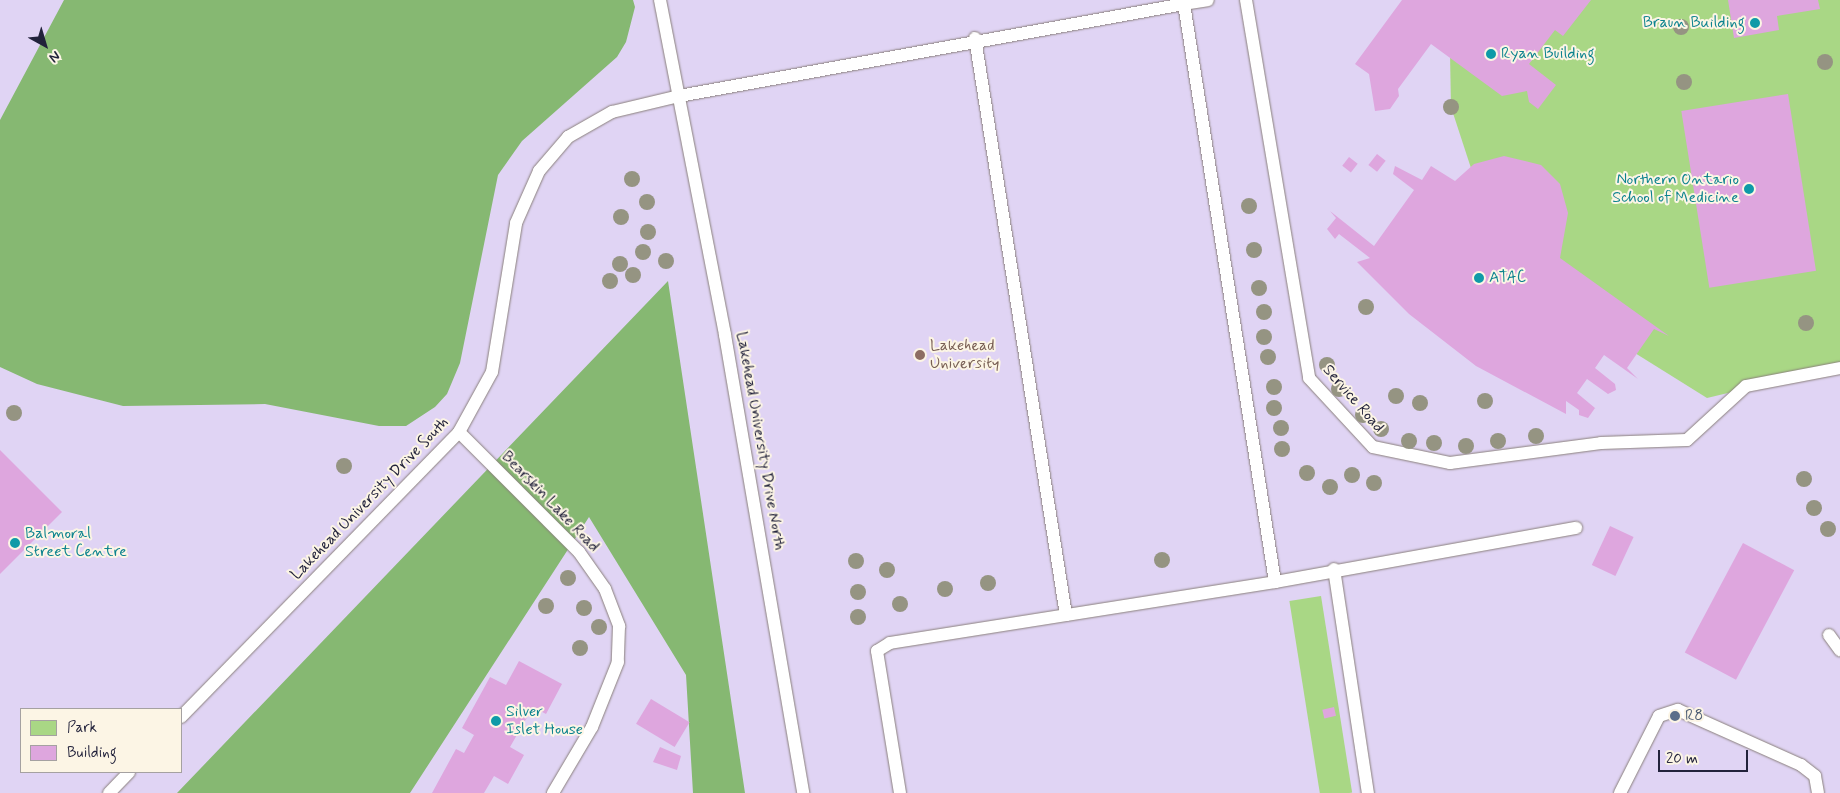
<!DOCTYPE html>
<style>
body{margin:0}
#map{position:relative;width:1840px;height:793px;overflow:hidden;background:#f1debe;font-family:Mynerve,sans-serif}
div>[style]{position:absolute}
.built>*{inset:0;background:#e0d4f4}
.green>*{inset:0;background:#a9d785;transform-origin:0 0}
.forest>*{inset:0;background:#86b872}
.building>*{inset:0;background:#dea6de;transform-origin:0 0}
.roads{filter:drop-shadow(0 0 1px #8a807c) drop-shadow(0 0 1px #8a807c)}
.lane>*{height:12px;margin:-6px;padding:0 6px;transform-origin:6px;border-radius:6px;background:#fff}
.trees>*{width:16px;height:16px;margin:-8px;border-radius:50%;background:#959482}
.dots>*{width:14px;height:14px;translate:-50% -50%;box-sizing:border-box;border:2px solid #fcf5e5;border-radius:50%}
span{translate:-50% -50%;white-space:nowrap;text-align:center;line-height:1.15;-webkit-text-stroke:4px #fcf5e5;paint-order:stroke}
.culture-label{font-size:16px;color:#0d838f}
.right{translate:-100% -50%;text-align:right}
.left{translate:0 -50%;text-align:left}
.education-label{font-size:16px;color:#785e54}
.street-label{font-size:16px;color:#22223b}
.service-label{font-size:16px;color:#4e5e75}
.legend{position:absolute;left:20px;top:708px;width:162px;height:65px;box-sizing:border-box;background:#fcf5e5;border:1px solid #a5a1a1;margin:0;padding:6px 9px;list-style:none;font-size:15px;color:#22223b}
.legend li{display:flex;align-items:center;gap:10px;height:25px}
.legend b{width:25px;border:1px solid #a5a1a1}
.north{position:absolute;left:20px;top:20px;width:50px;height:50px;-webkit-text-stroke:4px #fcf5e5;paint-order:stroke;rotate:141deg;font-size:14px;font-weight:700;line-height:20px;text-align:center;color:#22223b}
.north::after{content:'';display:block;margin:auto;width:18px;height:22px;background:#22223b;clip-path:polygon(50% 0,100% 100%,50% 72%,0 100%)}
.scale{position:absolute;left:1658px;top:750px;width:90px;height:22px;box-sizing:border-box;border:2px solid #22223b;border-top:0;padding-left:6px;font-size:15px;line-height:18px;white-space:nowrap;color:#22223b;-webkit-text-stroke:4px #fcf5e5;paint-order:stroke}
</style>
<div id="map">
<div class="built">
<i style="clip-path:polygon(evenodd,0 0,1840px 0,1840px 793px,0 793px,0 0,21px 709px,181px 709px,181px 772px,21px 772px,21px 709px)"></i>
</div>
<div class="green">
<i style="clip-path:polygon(1449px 0,1840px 0,1840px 366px,1707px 398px,1505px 272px,1451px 107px)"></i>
<i style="left:1321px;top:596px;width:199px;height:32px;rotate:81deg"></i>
</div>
<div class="forest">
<i style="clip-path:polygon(64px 0,633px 0,635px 7px,626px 42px,617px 57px,522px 141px,498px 175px,460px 363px,447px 394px,435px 407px,406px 426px,379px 426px,265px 404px,123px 406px,37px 384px,0 367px,0 120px)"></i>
<i style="clip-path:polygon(668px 281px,745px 793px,693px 793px,686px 675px,589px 517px,410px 793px,177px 793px)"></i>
</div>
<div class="building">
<i style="clip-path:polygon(1402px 0,1591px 0,1563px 36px,1555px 30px,1529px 64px,1556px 85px,1538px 109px,1529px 102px,1527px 91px,1502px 96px,1431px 44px,1398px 89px,1399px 96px,1390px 109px,1375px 111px,1369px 74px,1355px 64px)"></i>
<i style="clip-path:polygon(1728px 0,1818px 0,1820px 9px,1777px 16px,1779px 30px,1734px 38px)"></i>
<i style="left:1788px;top:94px;width:179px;height:108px;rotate:81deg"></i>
<i style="left:1377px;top:154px;width:11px;height:14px;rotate:38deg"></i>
<i style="clip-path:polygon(1504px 156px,1541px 165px,1560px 184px,1568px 213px,1560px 258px,1669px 336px,1654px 329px,1627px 368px,1638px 379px,1604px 355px,1595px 368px,1615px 384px,1616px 390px,1608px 394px,1587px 379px,1577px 393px,1601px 413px,1595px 408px,1588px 418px,1579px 415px,1579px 410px,1566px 401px,1566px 414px,1476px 366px,1409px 314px,1357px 262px,1370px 258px,1339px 234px,1335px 239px,1327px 229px,1336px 218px,1330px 211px,1374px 246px,1414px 190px,1393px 174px,1395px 166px,1422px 180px,1431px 166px,1455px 181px,1474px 164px)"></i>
<i style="left:1349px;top:157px;width:11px;height:11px;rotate:38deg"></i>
<i style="clip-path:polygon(0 450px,62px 512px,0 574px)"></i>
<i style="left:1610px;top:526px;width:26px;height:43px;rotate:25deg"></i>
<i style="left:1743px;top:543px;width:58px;height:124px;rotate:28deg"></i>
<i style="clip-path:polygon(519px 661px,562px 684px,546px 714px,533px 707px,510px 747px,524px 755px,508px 784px,494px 776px,484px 793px,432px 793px,456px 749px,464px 753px,474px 735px,462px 728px,490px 677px,506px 685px)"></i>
<i style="left:651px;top:699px;width:45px;height:29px;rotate:31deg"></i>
<i style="left:1334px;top:707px;width:9px;height:12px;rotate:77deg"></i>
<i style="clip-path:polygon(660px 747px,681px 756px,677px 770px,653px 762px)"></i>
</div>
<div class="roads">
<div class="lane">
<i style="left:660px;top:0;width:341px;rotate:79deg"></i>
<i style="left:725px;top:335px;width:465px;rotate:80.3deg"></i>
<i style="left:1246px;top:0;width:383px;rotate:80.5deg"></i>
<i style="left:1309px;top:378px;width:94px;rotate:47.2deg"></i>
<i style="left:1373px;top:447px;width:79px;rotate:11.7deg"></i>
<i style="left:1450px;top:463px;width:152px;rotate:-7.5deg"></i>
<i style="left:1601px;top:443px;width:86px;rotate:-2deg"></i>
<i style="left:1687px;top:440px;width:80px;rotate:-42.5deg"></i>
<i style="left:1746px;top:386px;width:96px;rotate:-10.8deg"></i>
<i style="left:1184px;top:4px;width:24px;rotate:-9deg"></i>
<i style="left:975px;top:38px;width:584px;rotate:81.04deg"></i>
<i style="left:459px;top:432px;width:170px;rotate:45deg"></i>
<i style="left:579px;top:552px;width:45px;rotate:54.9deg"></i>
<i style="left:605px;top:589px;width:40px;rotate:69deg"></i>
<i style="left:619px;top:626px;width:36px;rotate:92deg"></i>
<i style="left:618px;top:662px;width:70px;rotate:111.8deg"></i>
<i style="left:592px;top:727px;width:77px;rotate:120.6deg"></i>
<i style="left:1334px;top:569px;width:227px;rotate:81.4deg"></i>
<i style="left:1829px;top:635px;width:19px;rotate:54deg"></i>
<i style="left:181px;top:717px;width:398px;rotate:-45.7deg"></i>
<i style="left:459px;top:432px;width:68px;rotate:-61.2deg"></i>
<i style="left:492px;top:372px;width:151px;rotate:-80.8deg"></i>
<i style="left:516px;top:223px;width:57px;rotate:-66.1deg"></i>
<i style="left:539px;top:171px;width:45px;rotate:-49.5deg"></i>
<i style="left:568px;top:137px;width:51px;rotate:-29.6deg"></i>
<i style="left:612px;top:112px;width:69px;rotate:-13.4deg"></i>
<i style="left:679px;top:96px;width:513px;rotate:-10.32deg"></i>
<i style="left:1184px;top:4px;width:585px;rotate:81.05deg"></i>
<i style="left:109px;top:793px;width:29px;rotate:-46deg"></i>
<i style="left:900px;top:793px;width:144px;rotate:-99.2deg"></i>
<i style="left:877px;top:651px;width:15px;rotate:-32deg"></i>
<i style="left:890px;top:643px;width:390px;rotate:-9deg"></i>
<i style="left:1275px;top:582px;width:306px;rotate:-10.2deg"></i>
<i style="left:1620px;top:793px;width:86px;rotate:-63.1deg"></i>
<i style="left:1659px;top:716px;width:20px;rotate:-18deg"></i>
<i style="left:1678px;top:710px;width:135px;rotate:24.1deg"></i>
<i style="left:1801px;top:765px;width:18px;rotate:38deg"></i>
<i style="left:1815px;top:776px;width:17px;rotate:80deg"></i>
</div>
</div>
<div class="trees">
<i style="left:1681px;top:27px"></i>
<i style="left:1825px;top:62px"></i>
<i style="left:1684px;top:82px"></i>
<i style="left:1451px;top:107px"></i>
<i style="left:632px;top:179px"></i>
<i style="left:647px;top:202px"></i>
<i style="left:1249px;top:206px"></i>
<i style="left:621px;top:217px"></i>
<i style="left:648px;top:232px"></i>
<i style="left:1254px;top:250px"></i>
<i style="left:643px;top:252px"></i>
<i style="left:666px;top:261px"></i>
<i style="left:620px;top:264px"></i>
<i style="left:633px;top:275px"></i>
<i style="left:610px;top:281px"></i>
<i style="left:1259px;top:288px"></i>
<i style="left:1366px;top:307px"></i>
<i style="left:1264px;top:312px"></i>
<i style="left:1806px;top:323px"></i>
<i style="left:1264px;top:337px"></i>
<i style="left:1268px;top:357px"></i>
<i style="left:1327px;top:365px"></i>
<i style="left:1274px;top:387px"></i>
<i style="left:1339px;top:389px"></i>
<i style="left:1396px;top:396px"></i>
<i style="left:1485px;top:401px"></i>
<i style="left:1420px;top:403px"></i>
<i style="left:1274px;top:408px"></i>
<i style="left:14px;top:413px"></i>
<i style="left:1363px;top:415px"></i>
<i style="left:1281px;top:428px"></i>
<i style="left:1381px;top:429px"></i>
<i style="left:1536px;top:436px"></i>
<i style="left:1409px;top:441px"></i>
<i style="left:1498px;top:441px"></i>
<i style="left:1434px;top:443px"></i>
<i style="left:1466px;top:446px"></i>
<i style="left:1282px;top:449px"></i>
<i style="left:344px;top:466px"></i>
<i style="left:1307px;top:473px"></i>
<i style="left:1352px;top:475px"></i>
<i style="left:1804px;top:479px"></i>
<i style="left:1374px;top:483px"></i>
<i style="left:1330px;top:487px"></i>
<i style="left:1814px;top:508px"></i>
<i style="left:1828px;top:529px"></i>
<i style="left:1162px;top:560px"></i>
<i style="left:856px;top:561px"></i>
<i style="left:887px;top:570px"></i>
<i style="left:568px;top:578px"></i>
<i style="left:988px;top:583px"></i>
<i style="left:945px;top:589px"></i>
<i style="left:858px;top:592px"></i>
<i style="left:900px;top:604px"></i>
<i style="left:546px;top:606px"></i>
<i style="left:584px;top:608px"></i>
<i style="left:858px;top:617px"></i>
<i style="left:599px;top:627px"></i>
<i style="left:580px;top:648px"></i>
</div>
<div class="dots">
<i style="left:1755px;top:23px;background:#0f9aa8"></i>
<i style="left:1491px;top:54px;background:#0f9aa8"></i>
<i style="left:1749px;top:189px;background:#0f9aa8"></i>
<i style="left:1479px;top:278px;background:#0f9aa8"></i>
<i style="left:920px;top:355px;background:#8d6e63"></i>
<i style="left:15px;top:543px;background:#0f9aa8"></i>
<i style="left:1675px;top:716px;background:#5c6f8a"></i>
<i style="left:496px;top:721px;background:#0f9aa8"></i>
</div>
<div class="culture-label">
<span class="right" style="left:1745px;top:23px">Braun Building</span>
<span class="left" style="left:1501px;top:54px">Ryan Building</span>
<span class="right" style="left:1739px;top:189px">Northern Ontario<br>School of Medicine</span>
<span class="left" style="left:1489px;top:278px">ATAC</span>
<span class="left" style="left:25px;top:543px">Balmoral<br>Street Centre</span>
<span class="left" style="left:506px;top:721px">Silver<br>Islet House</span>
</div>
<div class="education-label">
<span class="left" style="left:930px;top:355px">Lakehead<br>University</span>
</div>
<div class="street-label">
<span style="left:1353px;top:399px;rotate:49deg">Service Road</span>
<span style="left:760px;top:441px;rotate:80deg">Lakehead University Drive North</span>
<span style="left:370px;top:499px;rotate:-46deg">Lakehead University Drive South</span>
<span style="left:550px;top:502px;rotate:46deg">Bearskin Lake Road</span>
</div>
<div class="service-label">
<span class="left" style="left:1685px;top:716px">R8</span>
</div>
<ul class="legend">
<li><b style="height:14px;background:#a9d785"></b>Park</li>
<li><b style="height:14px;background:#dea6de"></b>Building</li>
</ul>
<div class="north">N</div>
<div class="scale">20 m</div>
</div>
